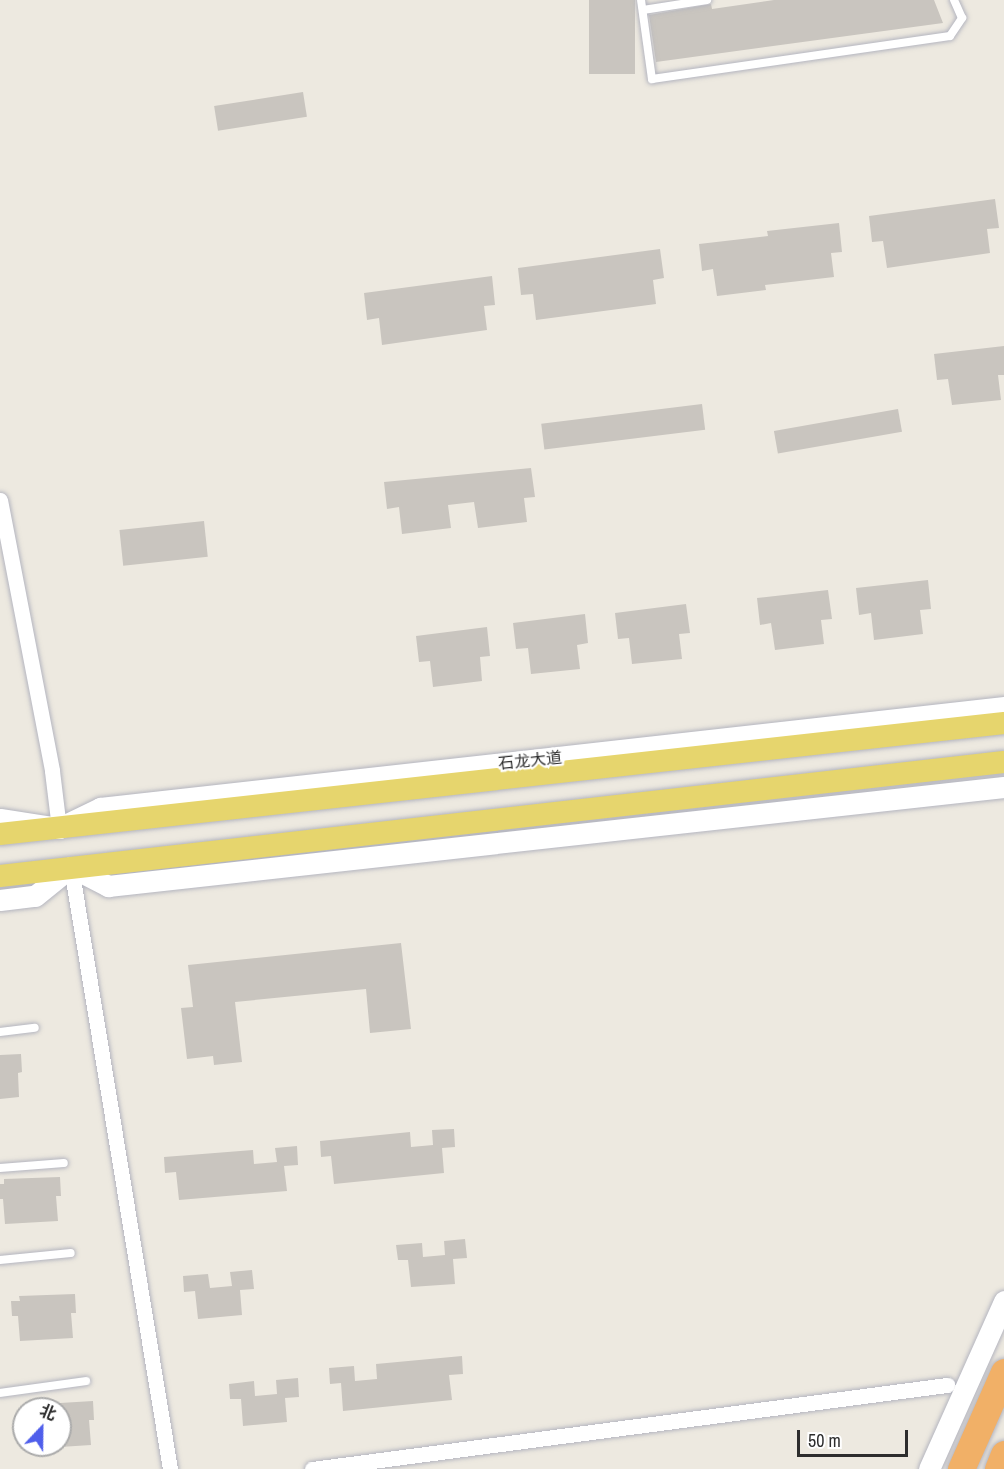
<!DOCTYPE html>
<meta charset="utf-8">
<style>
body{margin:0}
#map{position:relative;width:1004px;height:1469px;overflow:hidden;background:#ede9e0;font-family:"Archivo Narrow","Noto Sans SC",sans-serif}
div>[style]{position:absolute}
.building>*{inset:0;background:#c9c5bf;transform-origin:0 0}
.roads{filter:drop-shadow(0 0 2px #b4b5bf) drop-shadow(0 0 2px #b4b5bf)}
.lane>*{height:8px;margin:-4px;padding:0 4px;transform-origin:4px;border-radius:4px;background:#fff}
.street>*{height:15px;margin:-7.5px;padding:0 7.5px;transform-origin:7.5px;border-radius:7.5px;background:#fff}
.secondary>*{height:21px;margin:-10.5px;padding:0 10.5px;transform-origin:10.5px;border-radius:10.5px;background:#fff}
.primary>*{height:22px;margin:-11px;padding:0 11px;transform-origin:11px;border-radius:11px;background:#e6d56d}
.highway>*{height:27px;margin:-13.5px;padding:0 13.5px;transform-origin:13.5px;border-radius:13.5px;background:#f1b067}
span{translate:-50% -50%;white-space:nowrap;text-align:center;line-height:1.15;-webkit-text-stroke:4.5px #fff;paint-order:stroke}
.street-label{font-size:16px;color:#2d2d2d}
.north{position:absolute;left:12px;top:1397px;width:60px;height:60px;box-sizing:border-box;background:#fff;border:2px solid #ababab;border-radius:50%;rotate:22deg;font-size:16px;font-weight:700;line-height:24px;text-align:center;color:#2d2d2d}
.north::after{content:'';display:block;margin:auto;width:21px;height:27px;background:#4f5eeb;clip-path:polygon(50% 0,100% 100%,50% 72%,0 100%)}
.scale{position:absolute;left:797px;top:1430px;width:111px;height:27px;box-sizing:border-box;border:3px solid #2d2d2d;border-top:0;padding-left:8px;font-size:18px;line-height:21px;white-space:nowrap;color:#2d2d2d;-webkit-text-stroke:4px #fff;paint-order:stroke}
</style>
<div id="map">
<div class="building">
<i style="left:589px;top:0;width:46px;height:74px"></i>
<i style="clip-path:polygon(774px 0,934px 0,943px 23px,656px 62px,649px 15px,711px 4px,712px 9px)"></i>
<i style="left:303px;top:92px;width:25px;height:90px;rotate:81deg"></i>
<i style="clip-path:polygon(995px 199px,999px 228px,987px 229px,990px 253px,887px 268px,883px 241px,872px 242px,869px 216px)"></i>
<i style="clip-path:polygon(839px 223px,842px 252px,831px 253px,834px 277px,765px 285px,766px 290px,717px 296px,713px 269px,702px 271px,699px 244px,768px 236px,767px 231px)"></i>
<i style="clip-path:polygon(660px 249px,664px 278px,653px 280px,656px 304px,536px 320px,533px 294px,521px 295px,518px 268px)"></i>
<i style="clip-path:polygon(492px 276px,495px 305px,484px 306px,487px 330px,382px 345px,379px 318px,367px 320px,364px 293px)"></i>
<i style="clip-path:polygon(1004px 346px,1004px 375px,998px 375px,1001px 400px,952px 405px,948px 379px,937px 380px,934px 354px)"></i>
<i style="left:702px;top:404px;width:26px;height:162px;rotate:83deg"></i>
<i style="left:898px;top:409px;width:23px;height:126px;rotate:80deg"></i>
<i style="clip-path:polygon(531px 468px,535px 497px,524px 498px,527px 522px,478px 528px,474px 502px,448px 505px,451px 528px,402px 534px,399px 507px,387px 509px,384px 482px)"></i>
<i style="left:204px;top:521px;width:36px;height:85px;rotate:84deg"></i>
<i style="clip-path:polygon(928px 580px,931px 609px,920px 610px,923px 634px,874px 640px,871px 613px,859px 615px,856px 588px)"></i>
<i style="clip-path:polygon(828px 590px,832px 619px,821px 620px,824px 644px,775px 650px,771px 623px,760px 625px,757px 598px)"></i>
<i style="clip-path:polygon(686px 604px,690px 633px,679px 634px,682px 659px,632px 664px,629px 638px,618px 639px,615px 613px)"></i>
<i style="clip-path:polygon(585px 614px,588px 643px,577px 645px,580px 669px,531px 674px,528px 648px,516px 649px,513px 623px)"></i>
<i style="clip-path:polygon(487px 627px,490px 656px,480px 657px,482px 681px,433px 687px,430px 661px,419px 662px,416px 636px)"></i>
<i style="clip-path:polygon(401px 943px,411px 1029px,370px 1033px,366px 989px,235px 1002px,242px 1062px,214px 1065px,213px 1056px,187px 1059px,181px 1008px,193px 1007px,188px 965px)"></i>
<i style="clip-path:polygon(21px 1054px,22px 1072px,18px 1073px,19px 1097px,0 1099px,0 1055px)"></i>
<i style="clip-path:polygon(454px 1129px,455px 1147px,442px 1148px,444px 1173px,334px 1184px,331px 1156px,321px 1157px,320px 1141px,410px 1132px,411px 1147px,433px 1145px,432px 1130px)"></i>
<i style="clip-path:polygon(297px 1146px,298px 1165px,284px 1166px,287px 1191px,179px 1200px,176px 1172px,165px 1173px,164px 1157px,253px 1150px,254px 1164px,277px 1162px,275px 1148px)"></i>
<i style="clip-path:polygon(60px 1177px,61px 1196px,56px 1196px,58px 1221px,5px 1224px,3px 1199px,0 1199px,0 1184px,4px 1184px,4px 1179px)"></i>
<i style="clip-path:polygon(465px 1239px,467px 1258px,453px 1259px,455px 1284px,411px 1287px,408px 1260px,398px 1260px,396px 1245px,422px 1243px,423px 1257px,445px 1255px,444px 1241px)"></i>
<i style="clip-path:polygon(252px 1270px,254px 1289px,240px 1290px,242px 1315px,198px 1319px,195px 1291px,184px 1292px,183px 1276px,208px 1274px,210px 1288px,232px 1286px,230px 1272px)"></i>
<i style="clip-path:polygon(75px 1294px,76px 1313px,71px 1313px,73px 1338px,20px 1341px,18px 1316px,12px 1316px,11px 1301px,20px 1301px,19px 1296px)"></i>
<i style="clip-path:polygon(462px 1356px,463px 1374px,449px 1375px,452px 1400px,343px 1411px,341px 1383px,330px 1384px,329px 1368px,354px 1366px,355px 1381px,377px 1379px,376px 1364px)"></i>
<i style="clip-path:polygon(298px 1378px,299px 1397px,285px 1398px,287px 1422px,243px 1426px,241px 1399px,230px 1399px,229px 1384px,254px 1381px,255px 1396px,277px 1394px,276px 1380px)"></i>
<i style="clip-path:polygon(93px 1401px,94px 1420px,89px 1420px,91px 1445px,60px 1447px,60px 1403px)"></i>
</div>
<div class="roads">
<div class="lane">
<i style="left:641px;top:0;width:80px;rotate:82.1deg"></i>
<i style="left:652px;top:79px;width:301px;rotate:-8.2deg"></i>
<i style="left:950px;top:36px;width:22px;rotate:-56deg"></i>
<i style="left:962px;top:18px;width:20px;rotate:-114deg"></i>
<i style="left:643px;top:10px;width:65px;rotate:-8.9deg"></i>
<i style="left:0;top:1032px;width:35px;rotate:-7deg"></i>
<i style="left:0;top:1168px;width:64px;rotate:-4.5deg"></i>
<i style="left:0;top:1260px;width:71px;rotate:-5.6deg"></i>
<i style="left:0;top:1393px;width:87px;rotate:-7.9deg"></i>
</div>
<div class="street">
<i style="left:0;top:500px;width:276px;rotate:79.1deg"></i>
<i style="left:52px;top:771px;width:57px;rotate:83deg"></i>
<i style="left:71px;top:867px;width:610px;rotate:80.66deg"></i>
<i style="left:312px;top:1469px;width:641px;rotate:-7.54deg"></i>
</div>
<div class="secondary">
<i style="left:0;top:819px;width:60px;rotate:8.7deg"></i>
<i style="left:59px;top:828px;width:46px;rotate:-26deg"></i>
<i style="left:100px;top:808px;width:910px;rotate:-6.37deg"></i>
<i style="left:0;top:900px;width:35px;rotate:-7deg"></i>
<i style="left:35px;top:896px;width:46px;rotate:-38.9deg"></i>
<i style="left:71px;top:867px;width:42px;rotate:27.2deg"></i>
<i style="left:108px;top:886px;width:901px;rotate:-6.31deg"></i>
<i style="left:929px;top:1469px;width:184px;rotate:-65.9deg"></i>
</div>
<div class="primary">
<i style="left:0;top:834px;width:1010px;rotate:-6.31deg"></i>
<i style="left:0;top:876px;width:1010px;rotate:-6.48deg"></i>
</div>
<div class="highway">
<i style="left:961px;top:1469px;width:106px;rotate:-66.1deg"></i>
<i style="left:998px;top:1469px;width:16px;rotate:-68deg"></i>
</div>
</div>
<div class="street-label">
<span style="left:530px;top:760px;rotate:-6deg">石龙大道</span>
</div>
<div class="north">北</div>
<div class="scale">50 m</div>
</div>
